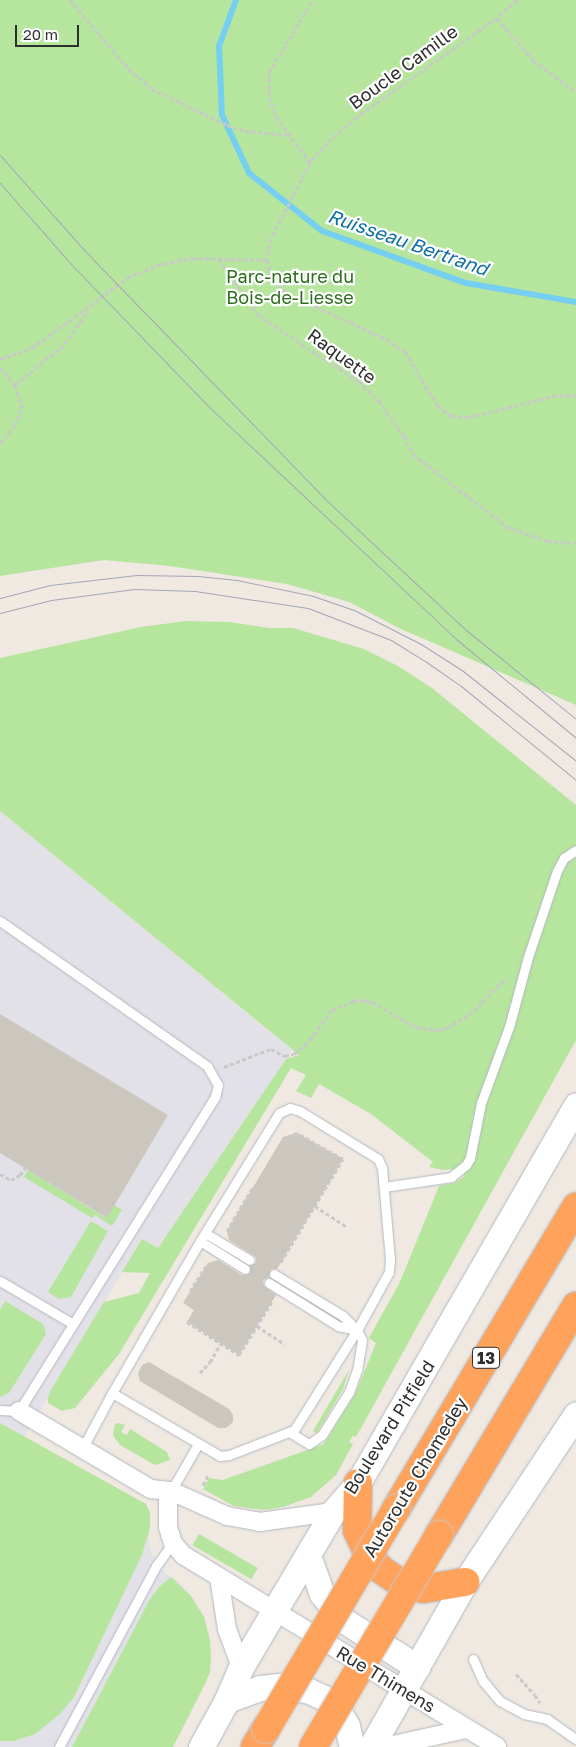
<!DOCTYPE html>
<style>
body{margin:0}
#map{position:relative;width:576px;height:1747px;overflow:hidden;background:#efe9e1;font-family:"Golos Text",sans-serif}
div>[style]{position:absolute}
.industrial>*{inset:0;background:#e3e1e8}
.green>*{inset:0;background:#b6e59e;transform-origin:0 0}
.stream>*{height:6px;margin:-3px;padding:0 3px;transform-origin:3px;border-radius:3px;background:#75cff0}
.building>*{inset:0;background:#cbc7bf}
.path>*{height:3px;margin-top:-1.5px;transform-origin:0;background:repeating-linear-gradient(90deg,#c9c9c9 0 4px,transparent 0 6.5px)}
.roads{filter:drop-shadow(0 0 1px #b4b7c1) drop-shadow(0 0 1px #b4b7c1)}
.lane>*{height:9px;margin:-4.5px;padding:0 4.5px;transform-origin:4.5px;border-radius:4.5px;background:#fff}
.street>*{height:18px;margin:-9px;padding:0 9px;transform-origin:9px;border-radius:9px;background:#fff}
.secondary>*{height:25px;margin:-12.5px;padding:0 12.5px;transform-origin:12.5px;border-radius:12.5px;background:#fff}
.highway>*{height:28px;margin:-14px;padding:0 14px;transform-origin:14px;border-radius:14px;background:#ffa35c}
.tram>*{height:1px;margin:-0.5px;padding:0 0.5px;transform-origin:0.5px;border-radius:0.5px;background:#a3a6b8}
.bridges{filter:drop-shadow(0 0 1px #c9c9c9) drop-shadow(0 0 1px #c9c9c9)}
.highway-bridge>*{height:28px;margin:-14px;padding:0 14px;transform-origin:14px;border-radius:14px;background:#ffa35c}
span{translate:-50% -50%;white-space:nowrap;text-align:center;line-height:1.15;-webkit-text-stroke:4.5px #fff;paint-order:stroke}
.shield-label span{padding:1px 4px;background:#fff;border:1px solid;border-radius:4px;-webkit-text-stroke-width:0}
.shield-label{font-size:16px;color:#2e2e2e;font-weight:700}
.street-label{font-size:18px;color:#2e2e2e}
.park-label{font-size:18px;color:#2c6e1b}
.water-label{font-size:19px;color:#0d6fa3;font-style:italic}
.scale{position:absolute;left:15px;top:25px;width:64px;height:22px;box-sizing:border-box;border:2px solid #2e2e2e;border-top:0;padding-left:6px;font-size:15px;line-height:18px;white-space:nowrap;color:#2e2e2e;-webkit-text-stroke:4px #fff;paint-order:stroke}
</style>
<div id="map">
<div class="industrial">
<i style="clip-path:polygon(0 811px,292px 1050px,158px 1248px,142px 1239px,24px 1437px,0 1423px)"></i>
<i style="clip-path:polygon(150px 1513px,149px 1543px,152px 1554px,166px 1574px,177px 1581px,191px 1596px,204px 1617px,210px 1640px,210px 1672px,173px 1747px,0 1747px,0 1691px)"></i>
</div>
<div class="green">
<i style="clip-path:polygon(0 0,576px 0,576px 705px,401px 629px,349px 602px,287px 584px,170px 566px,104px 560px,0 576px)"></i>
<i style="clip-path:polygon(186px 621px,229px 622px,269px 628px,293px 628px,364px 649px,398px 666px,432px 688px,576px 805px,576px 1040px,356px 1437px,353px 1436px,349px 1442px,353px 1444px,336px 1475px,311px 1497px,283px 1507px,264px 1510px,234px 1506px,203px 1489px,209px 1478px,223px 1480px,324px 1444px,356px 1392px,376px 1343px,369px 1338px,400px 1282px,439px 1186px,454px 1183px,465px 1176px,455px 1169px,443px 1170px,429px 1167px,433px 1162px,371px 1114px,319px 1084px,311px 1098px,296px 1091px,306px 1075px,291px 1068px,119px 1354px,75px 1408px,62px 1411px,48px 1403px,48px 1397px,52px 1388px,104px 1302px,139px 1293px,150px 1273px,122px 1272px,142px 1239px,158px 1248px,286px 1059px,299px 1055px,0 811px,0 658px,141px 627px)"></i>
<i style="clip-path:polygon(28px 1170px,106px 1218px,114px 1205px,122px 1210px,112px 1226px,95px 1215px,92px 1218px,24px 1177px)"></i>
<i style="clip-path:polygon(91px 1221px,108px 1231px,71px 1297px,59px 1299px,48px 1292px)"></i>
<i style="clip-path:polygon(5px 1301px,43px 1324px,46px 1334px,9px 1393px,0 1397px,0 1310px)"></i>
<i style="clip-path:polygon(349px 1370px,343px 1389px,317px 1433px,313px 1431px)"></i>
<i style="clip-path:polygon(0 1423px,146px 1504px,150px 1513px,150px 1527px,142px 1555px,74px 1697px,60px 1714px,35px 1734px,14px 1741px,0 1741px)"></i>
<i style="clip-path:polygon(119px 1423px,125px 1425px,121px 1432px,127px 1435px,130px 1429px,167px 1452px,170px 1460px,155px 1465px,120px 1445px,113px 1435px,115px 1424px)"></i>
<i style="left:199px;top:1534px;width:68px;height:13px;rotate:30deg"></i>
<i style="clip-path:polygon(171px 1577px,191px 1596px,204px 1617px,210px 1640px,211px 1658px,210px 1672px,205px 1684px,173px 1747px,72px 1747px,150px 1599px,159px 1587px)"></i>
</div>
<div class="stream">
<i style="left:236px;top:0;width:49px;rotate:110.3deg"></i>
<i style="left:219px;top:46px;width:69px;rotate:87.5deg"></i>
<i style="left:222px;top:115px;width:64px;rotate:65deg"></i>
<i style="left:249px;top:173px;width:93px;rotate:38.5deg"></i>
<i style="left:322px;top:231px;width:153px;rotate:19.9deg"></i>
<i style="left:466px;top:283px;width:112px;rotate:9.8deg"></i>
</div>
<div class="building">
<i style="clip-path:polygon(0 1014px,168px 1115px,107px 1218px,0 1153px)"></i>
<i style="clip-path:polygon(297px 1133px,343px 1159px,277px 1269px,271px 1269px,269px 1277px,263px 1280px,264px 1286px,276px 1295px,239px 1355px,187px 1322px,194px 1310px,183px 1303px,208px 1263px,218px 1260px,242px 1275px,250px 1273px,250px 1266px,256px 1263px,256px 1257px,229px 1240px,227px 1231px,283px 1137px)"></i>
<i style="clip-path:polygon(149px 1362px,229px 1409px,233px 1415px,233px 1422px,226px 1428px,218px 1428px,145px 1384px,140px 1381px,138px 1373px,142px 1365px)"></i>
</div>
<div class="path">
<i style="left:70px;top:0;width:91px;rotate:49.5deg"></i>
<i style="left:129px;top:69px;width:30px;rotate:41deg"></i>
<i style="left:152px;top:89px;width:83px;rotate:25.6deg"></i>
<i style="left:227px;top:125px;width:19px;rotate:18deg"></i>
<i style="left:245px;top:131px;width:44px;rotate:5.2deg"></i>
<i style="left:517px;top:0;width:27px;rotate:138deg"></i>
<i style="left:497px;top:18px;width:165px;rotate:144.9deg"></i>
<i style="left:362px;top:113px;width:39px;rotate:140deg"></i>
<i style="left:332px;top:138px;width:33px;rotate:133deg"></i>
<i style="left:310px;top:162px;width:86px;rotate:116.9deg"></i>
<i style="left:271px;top:239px;width:21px;rotate:101deg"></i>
<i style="left:267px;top:260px;width:15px;rotate:79deg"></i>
<i style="left:270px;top:275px;width:24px;rotate:48deg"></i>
<i style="left:286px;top:293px;width:110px;rotate:24.7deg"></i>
<i style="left:386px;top:339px;width:23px;rotate:34deg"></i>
<i style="left:405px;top:352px;width:63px;rotate:58.6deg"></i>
<i style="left:438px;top:406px;width:17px;rotate:36deg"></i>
<i style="left:452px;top:416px;width:18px;rotate:3deg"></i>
<i style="left:470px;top:417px;width:86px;rotate:-14.2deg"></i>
<i style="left:553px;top:396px;width:23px;rotate:-2deg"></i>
<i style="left:497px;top:18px;width:57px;rotate:49.3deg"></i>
<i style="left:534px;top:61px;width:52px;rotate:36.4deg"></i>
<i style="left:310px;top:162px;width:54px;rotate:-127.5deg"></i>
<i style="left:277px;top:119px;width:24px;rotate:-109deg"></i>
<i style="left:269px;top:96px;width:24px;rotate:-90deg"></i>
<i style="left:269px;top:72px;width:84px;rotate:-58.6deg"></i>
<i style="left:219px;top:259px;width:68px;rotate:55.1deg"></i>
<i style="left:258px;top:315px;width:120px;rotate:33.4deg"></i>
<i style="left:358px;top:381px;width:29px;rotate:44deg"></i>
<i style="left:379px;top:401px;width:43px;rotate:54.5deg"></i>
<i style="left:404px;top:436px;width:20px;rotate:63deg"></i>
<i style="left:413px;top:454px;width:119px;rotate:37.8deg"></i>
<i style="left:507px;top:527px;width:43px;rotate:18.9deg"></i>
<i style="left:548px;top:541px;width:28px;rotate:4deg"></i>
<i style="left:0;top:359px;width:34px;rotate:-19deg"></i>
<i style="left:32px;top:348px;width:118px;rotate:-36.4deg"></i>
<i style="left:127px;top:278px;width:34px;rotate:-23deg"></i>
<i style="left:158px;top:265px;width:35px;rotate:-12deg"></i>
<i style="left:192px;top:258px;width:75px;rotate:1.5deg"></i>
<i style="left:0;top:368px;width:23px;rotate:49deg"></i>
<i style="left:0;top:443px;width:23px;rotate:-50deg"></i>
<i style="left:15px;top:425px;width:18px;rotate:-68deg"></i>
<i style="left:22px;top:408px;width:24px;rotate:-107deg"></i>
<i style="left:15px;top:385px;width:65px;rotate:-39.4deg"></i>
<i style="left:65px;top:344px;width:41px;rotate:-55.9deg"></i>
<i style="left:224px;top:1067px;width:50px;rotate:-21deg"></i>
<i style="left:271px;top:1049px;width:16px;rotate:27deg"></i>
<i style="left:285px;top:1056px;width:9px;rotate:-13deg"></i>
<i style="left:294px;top:1054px;width:21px;rotate:-41deg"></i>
<i style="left:310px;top:1040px;width:37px;rotate:-54deg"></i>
<i style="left:332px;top:1010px;width:23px;rotate:-23deg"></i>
<i style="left:353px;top:1001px;width:10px;rotate:-6deg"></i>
<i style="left:363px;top:1000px;width:9px;rotate:13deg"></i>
<i style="left:372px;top:1002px;width:51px;rotate:29.6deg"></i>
<i style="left:416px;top:1027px;width:22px;rotate:8deg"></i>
<i style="left:438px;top:1030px;width:9px;rotate:-13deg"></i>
<i style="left:447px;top:1028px;width:32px;rotate:-32deg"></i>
<i style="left:474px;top:1011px;width:46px;rotate:-45.9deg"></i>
<i style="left:0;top:1174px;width:13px;rotate:29deg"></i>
<i style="left:11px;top:1180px;width:10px;rotate:-29deg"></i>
<i style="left:20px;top:1175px;width:9px;rotate:-54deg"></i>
<i style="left:315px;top:1206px;width:38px;rotate:33deg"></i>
<i style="left:227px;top:1231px;width:51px;rotate:-59.4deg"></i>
<i style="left:281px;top:1262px;width:120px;rotate:-59deg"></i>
<i style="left:343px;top:1159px;width:53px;rotate:-150.5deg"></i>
<i style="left:297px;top:1133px;width:16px;rotate:158deg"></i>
<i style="left:190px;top:1291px;width:33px;rotate:-57deg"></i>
<i style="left:187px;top:1322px;width:62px;rotate:32.4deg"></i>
<i style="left:239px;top:1355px;width:62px;rotate:-58.1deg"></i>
<i style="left:257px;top:1326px;width:33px;rotate:33deg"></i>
<i style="left:200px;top:1373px;width:15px;rotate:-48deg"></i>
<i style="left:210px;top:1362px;width:22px;rotate:-60deg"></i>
<i style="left:203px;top:1485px;width:11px;rotate:-63deg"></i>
<i style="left:516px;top:1674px;width:28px;rotate:48deg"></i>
<i style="left:535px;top:1695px;width:9px;rotate:58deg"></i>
</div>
<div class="roads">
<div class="lane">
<i style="left:0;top:921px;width:253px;rotate:35deg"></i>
<i style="left:207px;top:1066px;width:22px;rotate:60deg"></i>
<i style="left:218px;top:1085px;width:12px;rotate:104deg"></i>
<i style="left:215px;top:1097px;width:370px;rotate:122deg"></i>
<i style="left:19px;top:1411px;width:19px;rotate:-177deg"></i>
<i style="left:384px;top:1187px;width:68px;rotate:-8.5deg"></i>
<i style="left:451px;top:1177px;width:19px;rotate:-39deg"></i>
<i style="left:466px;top:1165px;width:8px;rotate:-60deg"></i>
<i style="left:470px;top:1158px;width:56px;rotate:-78.7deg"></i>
<i style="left:481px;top:1103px;width:81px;rotate:-69.8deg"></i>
<i style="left:509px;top:1027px;width:73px;rotate:-74.8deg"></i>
<i style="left:528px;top:957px;width:91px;rotate:-71.4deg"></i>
<i style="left:557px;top:871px;width:15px;rotate:-62deg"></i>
<i style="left:564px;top:858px;width:14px;rotate:-34deg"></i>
<i style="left:205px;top:1233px;width:52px;rotate:31deg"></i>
<i style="left:200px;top:1241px;width:53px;rotate:31.9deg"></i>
<i style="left:274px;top:1274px;width:81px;rotate:31.3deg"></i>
<i style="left:343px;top:1316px;width:20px;rotate:45deg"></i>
<i style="left:357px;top:1330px;width:11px;rotate:63deg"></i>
<i style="left:362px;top:1340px;width:30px;rotate:99deg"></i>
<i style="left:357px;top:1370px;width:23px;rotate:110deg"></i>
<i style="left:349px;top:1392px;width:51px;rotate:122.1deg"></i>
<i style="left:322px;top:1435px;width:16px;rotate:145deg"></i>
<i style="left:309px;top:1444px;width:23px;rotate:-149deg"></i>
<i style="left:0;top:1281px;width:85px;rotate:30.5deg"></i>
<i style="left:269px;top:1283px;width:81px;rotate:31.9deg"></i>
<i style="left:338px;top:1326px;width:19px;rotate:12deg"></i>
<i style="left:82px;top:1449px;width:64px;rotate:-61.8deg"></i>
<i style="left:112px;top:1393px;width:176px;rotate:-59.9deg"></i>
<i style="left:200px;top:1241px;width:150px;rotate:-58.3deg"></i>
<i style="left:279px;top:1113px;width:12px;rotate:-24deg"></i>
<i style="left:290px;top:1108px;width:10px;rotate:17deg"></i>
<i style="left:300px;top:1111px;width:92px;rotate:31.6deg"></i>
<i style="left:378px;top:1159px;width:10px;rotate:66deg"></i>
<i style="left:382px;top:1168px;width:92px;rotate:85deg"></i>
<i style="left:390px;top:1260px;width:12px;rotate:95deg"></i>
<i style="left:389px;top:1272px;width:66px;rotate:118.9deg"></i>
<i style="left:357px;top:1330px;width:118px;rotate:122.2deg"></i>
<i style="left:294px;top:1430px;width:70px;rotate:159deg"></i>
<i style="left:229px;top:1455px;width:9px;rotate:174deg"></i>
<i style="left:220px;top:1456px;width:125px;rotate:-149.7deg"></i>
<i style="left:171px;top:1491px;width:54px;rotate:-60.1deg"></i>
<i style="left:473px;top:1659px;width:24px;rotate:66deg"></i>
<i style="left:483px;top:1681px;width:26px;rotate:50deg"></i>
<i style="left:500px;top:1701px;width:27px;rotate:28deg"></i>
<i style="left:524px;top:1714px;width:24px;rotate:12deg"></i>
<i style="left:547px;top:1719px;width:35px;rotate:35deg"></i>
<i style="left:59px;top:1747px;width:205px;rotate:-61.8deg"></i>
<i style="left:156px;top:1566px;width:29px;rotate:-54deg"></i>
</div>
<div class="street">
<i style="left:19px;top:1411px;width:153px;rotate:30.6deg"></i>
<i style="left:151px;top:1489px;width:20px;rotate:6deg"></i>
<i style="left:171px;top:1491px;width:61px;rotate:24.1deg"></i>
<i style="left:227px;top:1516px;width:34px;rotate:10deg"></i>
<i style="left:260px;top:1522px;width:74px;rotate:-7.8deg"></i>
<i style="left:171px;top:1491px;width:11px;rotate:105deg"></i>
<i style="left:168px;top:1502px;width:25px;rotate:90deg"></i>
<i style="left:168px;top:1527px;width:17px;rotate:73deg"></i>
<i style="left:173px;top:1543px;width:16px;rotate:50deg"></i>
<i style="left:183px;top:1555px;width:368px;rotate:31.4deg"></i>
<i style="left:219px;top:1577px;width:53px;rotate:81.3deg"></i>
<i style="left:227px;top:1629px;width:40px;rotate:69.8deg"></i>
<i style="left:384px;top:1747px;width:84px;rotate:-12.4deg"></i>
</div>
<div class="secondary">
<i style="left:308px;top:1556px;width:40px;rotate:69.8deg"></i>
<i style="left:322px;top:1594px;width:33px;rotate:51deg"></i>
<i style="left:343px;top:1620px;width:88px;rotate:32.4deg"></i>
<i style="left:227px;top:1700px;width:35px;rotate:-20deg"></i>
<i style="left:260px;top:1688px;width:18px;rotate:-6deg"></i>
<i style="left:278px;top:1686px;width:29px;rotate:8deg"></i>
<i style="left:307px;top:1690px;width:19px;rotate:25deg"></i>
<i style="left:324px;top:1698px;width:23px;rotate:45deg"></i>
<i style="left:340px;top:1714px;width:14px;rotate:60deg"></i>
<i style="left:347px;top:1726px;width:22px;rotate:77deg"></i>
<i style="left:201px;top:1747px;width:54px;rotate:-61deg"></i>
<i style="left:227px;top:1700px;width:36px;rotate:-67deg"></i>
<i style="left:241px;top:1667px;width:180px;rotate:-59.3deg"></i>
<i style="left:333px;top:1512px;width:38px;rotate:-49deg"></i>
<i style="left:358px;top:1483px;width:436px;rotate:-60deg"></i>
<i style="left:371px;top:1747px;width:190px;rotate:-60.3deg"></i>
<i style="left:465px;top:1582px;width:201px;rotate:-56.5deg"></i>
</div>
<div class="highway">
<i style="left:358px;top:1483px;width:47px;rotate:91.2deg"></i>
<i style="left:357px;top:1530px;width:26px;rotate:65deg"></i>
<i style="left:368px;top:1554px;width:19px;rotate:51deg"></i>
<i style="left:380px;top:1569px;width:23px;rotate:34deg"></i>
<i style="left:399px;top:1582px;width:25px;rotate:16deg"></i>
<i style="left:423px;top:1589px;width:43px;rotate:-9.5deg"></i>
<i style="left:396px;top:1509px;width:352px;rotate:-59.2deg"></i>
<i style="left:439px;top:1535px;width:267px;rotate:-59.1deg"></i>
<i style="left:255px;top:1747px;width:21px;rotate:-59deg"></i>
</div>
</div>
<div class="tram">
<i style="left:0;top:155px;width:128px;rotate:48.5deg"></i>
<i style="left:85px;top:251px;width:344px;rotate:45.9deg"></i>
<i style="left:324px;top:498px;width:194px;rotate:42.9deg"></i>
<i style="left:466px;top:630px;width:141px;rotate:39deg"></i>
<i style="left:0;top:183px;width:108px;rotate:48.8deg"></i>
<i style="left:71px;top:264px;width:197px;rotate:46deg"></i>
<i style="left:208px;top:406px;width:340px;rotate:43.2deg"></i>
<i style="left:456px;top:639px;width:156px;rotate:39.5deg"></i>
<i style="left:0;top:598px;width:52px;rotate:-14.6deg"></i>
<i style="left:50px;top:585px;width:87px;rotate:-6.6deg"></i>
<i style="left:136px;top:575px;width:62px;rotate:0.9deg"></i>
<i style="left:198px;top:576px;width:39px;rotate:6deg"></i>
<i style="left:237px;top:580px;width:78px;rotate:11.9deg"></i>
<i style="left:313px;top:596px;width:43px;rotate:18.9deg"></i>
<i style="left:354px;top:610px;width:75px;rotate:26.9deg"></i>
<i style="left:421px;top:644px;width:50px;rotate:32.7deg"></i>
<i style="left:463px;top:671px;width:144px;rotate:38.5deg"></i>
<i style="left:0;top:613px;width:53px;rotate:-14.3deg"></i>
<i style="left:51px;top:600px;width:84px;rotate:-7.5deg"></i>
<i style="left:134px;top:589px;width:61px;rotate:1.9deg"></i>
<i style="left:195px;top:591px;width:114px;rotate:8.6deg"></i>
<i style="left:308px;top:608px;width:89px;rotate:21.1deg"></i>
<i style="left:391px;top:640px;width:40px;rotate:32deg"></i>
<i style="left:425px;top:661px;width:44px;rotate:34.8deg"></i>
<i style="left:461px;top:686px;width:149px;rotate:39.3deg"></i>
</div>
<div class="bridges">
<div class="highway-bridge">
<i style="left:266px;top:1729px;width:256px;rotate:-59.4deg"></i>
<i style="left:313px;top:1747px;width:247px;rotate:-59.3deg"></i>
</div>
</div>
<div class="shield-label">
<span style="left:486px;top:1358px">13</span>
</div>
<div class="street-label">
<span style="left:403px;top:67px;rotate:-36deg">Boucle Camille</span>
<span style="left:342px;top:356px;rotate:36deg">Raquette</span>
<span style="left:389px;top:1427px;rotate:-58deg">Boulevard Pitfield</span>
<span style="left:415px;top:1477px;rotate:-59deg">Autoroute Chomedey</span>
<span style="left:386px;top:1679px;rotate:31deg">Rue Thimens</span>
</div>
<div class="park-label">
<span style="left:290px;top:287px">Parc-nature du<br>Bois-de-Liesse</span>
</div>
<div class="water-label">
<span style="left:408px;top:242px;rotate:19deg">Ruisseau Bertrand</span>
</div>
<div class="scale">20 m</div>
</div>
